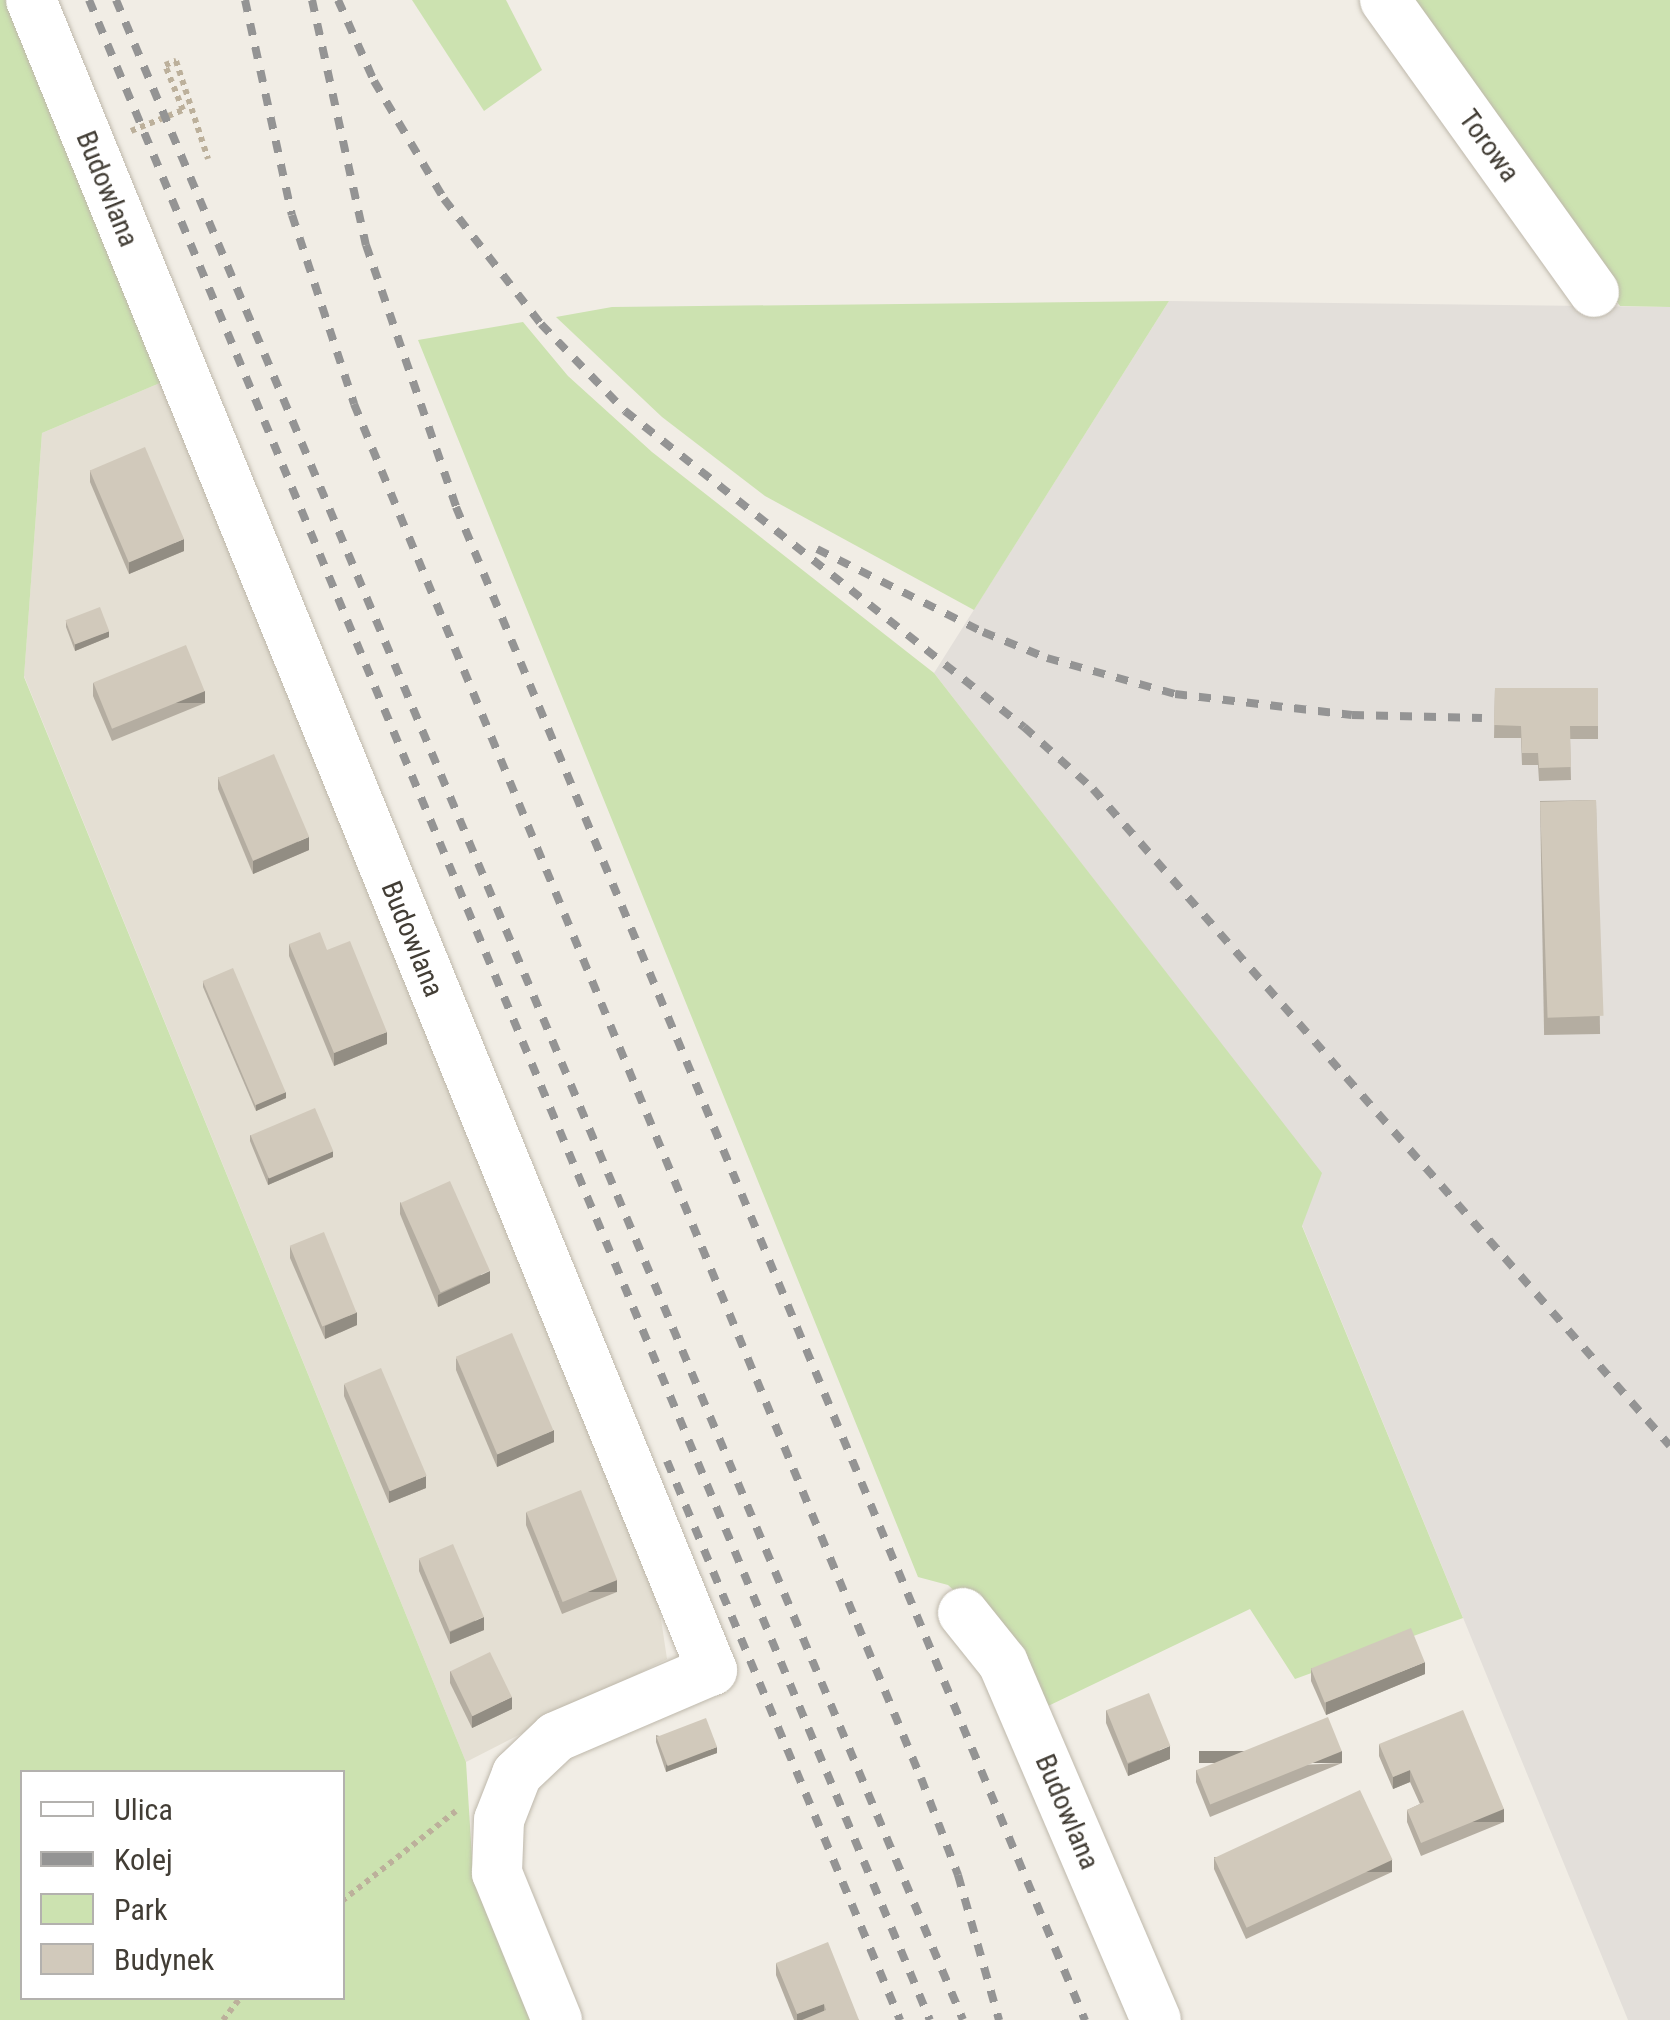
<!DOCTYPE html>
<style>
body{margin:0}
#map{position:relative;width:1670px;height:2020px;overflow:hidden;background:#f1ede5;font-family:"Roboto Condensed",sans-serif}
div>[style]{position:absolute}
.residential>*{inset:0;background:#e4dfd3}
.industrial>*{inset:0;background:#e3dfda}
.green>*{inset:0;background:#cce2b0}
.path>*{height:6px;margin-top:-3px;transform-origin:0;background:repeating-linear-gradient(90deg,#bcb09b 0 5px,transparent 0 10px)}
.roads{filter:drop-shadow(0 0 2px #beb8ab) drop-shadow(0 0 2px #beb8ab)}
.minor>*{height:50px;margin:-25px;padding:0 25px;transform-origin:25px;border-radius:25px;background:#fff}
.rail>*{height:8px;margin-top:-4px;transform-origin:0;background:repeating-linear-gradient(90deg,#949494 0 12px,transparent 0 24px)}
.wall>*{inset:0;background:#b4ada1;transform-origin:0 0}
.shaded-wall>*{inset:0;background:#928d83;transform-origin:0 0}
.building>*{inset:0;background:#d1c9bb;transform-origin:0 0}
span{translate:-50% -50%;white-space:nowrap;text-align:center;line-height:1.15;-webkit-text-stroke:9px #fff;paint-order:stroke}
.street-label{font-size:28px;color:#423d35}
.legend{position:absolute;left:20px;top:1770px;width:325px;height:230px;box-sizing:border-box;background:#fff;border:2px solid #b3b1ae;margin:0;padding:12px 18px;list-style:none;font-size:30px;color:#423d35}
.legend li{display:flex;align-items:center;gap:20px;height:50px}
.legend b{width:50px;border:2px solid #b3b1ae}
</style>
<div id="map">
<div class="residential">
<i style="clip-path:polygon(167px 380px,652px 1559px,667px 1659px,466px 1762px,24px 676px,42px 433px)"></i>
</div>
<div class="industrial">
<i style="clip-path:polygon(1169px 301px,1670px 307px,1670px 2020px,1628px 2020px,1302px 1225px,1321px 1173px,934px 673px)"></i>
</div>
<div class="green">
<i style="clip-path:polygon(evenodd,0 0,6px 0,167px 380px,42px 433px,24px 677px,466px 1762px,473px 1874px,534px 2020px,0 2020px,0 0,22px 1772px,342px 1772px,342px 1998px,22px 1998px,22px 1772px)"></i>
<i style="clip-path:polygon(412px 0,506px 0,542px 70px,484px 111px)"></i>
<i style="clip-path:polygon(1401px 0,1670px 0,1670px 307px,1620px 306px)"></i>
<i style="clip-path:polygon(1169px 301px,974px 610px,765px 496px,662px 417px,556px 317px,612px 307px)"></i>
<i style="clip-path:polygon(523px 322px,568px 376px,652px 452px,934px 673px,1322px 1173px,1302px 1226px,1463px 1618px,1295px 1679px,1250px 1609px,1046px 1707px,972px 1607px,948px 1585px,918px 1577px,418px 340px)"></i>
</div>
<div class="path">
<i style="left:131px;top:131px;width:56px;rotate:-22deg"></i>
<i style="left:183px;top:110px;width:48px;rotate:-111.8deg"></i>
<i style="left:165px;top:65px;width:12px;rotate:-20deg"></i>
<i style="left:176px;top:61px;width:103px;rotate:71.9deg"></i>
<i style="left:342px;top:1901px;width:145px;rotate:-38.3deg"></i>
<i style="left:223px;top:2020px;width:28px;rotate:-52deg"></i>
</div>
<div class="roads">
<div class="minor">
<i style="left:31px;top:0;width:1804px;rotate:67.82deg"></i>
<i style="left:712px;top:1670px;width:170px;rotate:156.8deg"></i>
<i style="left:556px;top:1737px;width:54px;rotate:136.5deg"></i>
<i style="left:517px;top:1774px;width:49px;rotate:111.4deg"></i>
<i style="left:499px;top:1820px;width:53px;rotate:92.2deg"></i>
<i style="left:497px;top:1873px;width:159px;rotate:67.8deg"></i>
<i style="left:1385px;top:0;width:359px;rotate:54.4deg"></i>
<i style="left:963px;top:1613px;width:64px;rotate:51.3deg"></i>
<i style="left:1003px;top:1663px;width:388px;rotate:66.8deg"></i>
</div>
</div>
<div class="rail">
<i style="left:89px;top:0;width:2188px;rotate:67.4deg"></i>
<i style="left:116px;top:0;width:2190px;rotate:67.25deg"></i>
<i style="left:245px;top:0;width:220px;rotate:77.7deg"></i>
<i style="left:292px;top:215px;width:199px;rotate:71.8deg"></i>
<i style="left:354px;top:404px;width:1486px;rotate:67.58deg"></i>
<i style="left:921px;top:1778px;width:104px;rotate:69.1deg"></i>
<i style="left:958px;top:1875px;width:151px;rotate:74.2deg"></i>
<i style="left:312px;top:0;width:251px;rotate:77.6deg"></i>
<i style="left:366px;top:245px;width:277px;rotate:71deg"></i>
<i style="left:456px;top:507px;width:1639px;rotate:67.43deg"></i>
<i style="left:338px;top:0;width:89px;rotate:66deg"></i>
<i style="left:374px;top:81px;width:137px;rotate:59.3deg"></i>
<i style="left:444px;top:199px;width:158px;rotate:52.2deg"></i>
<i style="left:541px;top:324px;width:121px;rotate:46deg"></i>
<i style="left:625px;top:411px;width:509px;rotate:38.38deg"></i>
<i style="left:1024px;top:727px;width:93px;rotate:41.9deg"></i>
<i style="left:1093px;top:789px;width:874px;rotate:48.71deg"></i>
<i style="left:817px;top:549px;width:186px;rotate:26.6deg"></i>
<i style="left:983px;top:632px;width:69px;rotate:22.1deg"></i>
<i style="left:1047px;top:658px;width:133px;rotate:15.7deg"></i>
<i style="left:1175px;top:694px;width:178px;rotate:6.8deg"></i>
<i style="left:1352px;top:715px;width:130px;rotate:1.3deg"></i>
<i style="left:667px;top:1461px;width:606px;rotate:67.37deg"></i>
</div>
<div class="wall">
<i style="clip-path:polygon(90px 470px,184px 551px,129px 574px,90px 482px)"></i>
<i style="clip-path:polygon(66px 621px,109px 637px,75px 651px,66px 627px)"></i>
<i style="clip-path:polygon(93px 683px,205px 703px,112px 741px,93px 696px)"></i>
<i style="clip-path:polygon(1495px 688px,1598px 688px,1598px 739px,1570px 739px,1571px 780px,1539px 781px,1538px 765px,1522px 765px,1521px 738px,1494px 738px)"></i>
<i style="clip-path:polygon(218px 777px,309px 850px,253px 874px,218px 789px)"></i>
<i style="left:1596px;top:800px;width:234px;height:56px;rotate:89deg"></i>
<i style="clip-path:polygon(289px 944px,327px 950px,387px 1044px,334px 1066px,289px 956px)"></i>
<i style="clip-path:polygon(203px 981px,286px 1098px,256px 1111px,203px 987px)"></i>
<i style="clip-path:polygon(250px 1135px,333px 1157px,268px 1185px,250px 1141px)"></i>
<i style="clip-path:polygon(400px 1202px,490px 1283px,438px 1307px,400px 1214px)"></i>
<i style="clip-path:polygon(290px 1246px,357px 1325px,325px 1339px,290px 1258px)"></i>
<i style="clip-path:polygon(456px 1358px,554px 1442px,497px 1467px,456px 1370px)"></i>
<i style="clip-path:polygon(344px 1384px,426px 1488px,389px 1503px,344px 1396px)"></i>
<i style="clip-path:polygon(526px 1512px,617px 1592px,562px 1614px,526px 1525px)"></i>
<i style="clip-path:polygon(419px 1559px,484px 1630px,450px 1644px,419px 1571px)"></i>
<i style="clip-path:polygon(1311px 1668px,1425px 1674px,1326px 1715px,1311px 1681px)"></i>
<i style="clip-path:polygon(450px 1671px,512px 1709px,472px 1728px,450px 1683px)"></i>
<i style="clip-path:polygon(1106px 1710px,1170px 1759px,1128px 1776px,1106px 1723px)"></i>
<i style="clip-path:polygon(656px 1735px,717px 1753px,666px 1772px,656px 1742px)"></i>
<i style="clip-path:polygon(1379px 1744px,1504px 1822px,1421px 1856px,1407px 1822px,1407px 1810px,1420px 1804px,1410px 1782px,1393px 1789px,1379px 1756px)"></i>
<i style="clip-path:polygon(1342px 1763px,1210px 1817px,1196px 1782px,1196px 1770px)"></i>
<i style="clip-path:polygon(1214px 1857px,1392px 1872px,1246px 1939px,1214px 1869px)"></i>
<i style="clip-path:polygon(776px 1963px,859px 2020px,794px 2020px,776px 1975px)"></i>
</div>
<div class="shaded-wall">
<i style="clip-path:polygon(184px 539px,184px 551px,129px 574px,129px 562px)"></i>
<i style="clip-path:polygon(109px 631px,109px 637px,75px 651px,75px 644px)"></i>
<i style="left:205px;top:691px;width:12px;height:100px;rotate:90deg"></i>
<i style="clip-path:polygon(309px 837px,309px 850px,253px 874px,253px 861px)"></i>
<i style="clip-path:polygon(387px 1032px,387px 1044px,334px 1066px,334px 1053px)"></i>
<i style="clip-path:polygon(286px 1092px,286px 1098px,256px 1111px,256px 1104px)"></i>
<i style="clip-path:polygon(333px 1151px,333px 1157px,268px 1185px,268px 1178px)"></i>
<i style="clip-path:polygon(490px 1271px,490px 1283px,438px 1307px,438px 1295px)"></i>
<i style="clip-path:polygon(357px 1312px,357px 1325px,325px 1339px,325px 1326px)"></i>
<i style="clip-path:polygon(554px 1430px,554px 1442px,497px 1467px,497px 1454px)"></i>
<i style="clip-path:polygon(426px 1476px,426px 1488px,389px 1503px,389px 1491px)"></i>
<i style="left:617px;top:1580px;width:12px;height:59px;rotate:90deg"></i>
<i style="clip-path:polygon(484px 1617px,484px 1630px,450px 1644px,450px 1632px)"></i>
<i style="clip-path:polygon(1425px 1662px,1425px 1674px,1326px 1715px,1326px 1702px)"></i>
<i style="clip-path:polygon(512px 1697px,512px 1709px,472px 1728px,472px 1716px)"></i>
<i style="clip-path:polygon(1170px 1746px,1170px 1759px,1128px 1776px,1128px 1764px)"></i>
<i style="clip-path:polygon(717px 1747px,717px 1753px,666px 1772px,666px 1765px)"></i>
<i style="left:1342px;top:1751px;width:12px;height:143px;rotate:90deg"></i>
<i style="clip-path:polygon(1410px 1770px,1410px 1782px,1393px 1789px,1393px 1777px)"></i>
<i style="left:1504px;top:1809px;width:13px;height:90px;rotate:90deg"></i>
<i style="left:1392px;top:1860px;width:12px;height:160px;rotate:90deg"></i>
<i style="clip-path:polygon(824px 2004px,824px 2016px,814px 2020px,797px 2020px,797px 2014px)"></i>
</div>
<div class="building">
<i style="left:145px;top:447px;width:100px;height:60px;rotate:67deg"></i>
<i style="left:100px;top:607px;width:26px;height:37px;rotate:69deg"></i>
<i style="left:186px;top:645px;width:50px;height:100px;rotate:68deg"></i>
<i style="clip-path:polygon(1495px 688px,1598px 688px,1598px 726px,1570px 726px,1571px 767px,1539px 768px,1538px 753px,1522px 753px,1521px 726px,1494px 725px)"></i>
<i style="left:274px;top:754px;width:90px;height:61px;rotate:67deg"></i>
<i style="left:1596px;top:800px;width:216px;height:56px;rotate:88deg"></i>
<i style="clip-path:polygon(320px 932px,327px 950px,350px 941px,387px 1032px,334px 1053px,289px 944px)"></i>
<i style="left:233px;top:968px;width:135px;height:33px;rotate:67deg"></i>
<i style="left:315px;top:1108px;width:47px;height:70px;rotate:67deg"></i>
<i style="left:450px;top:1181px;width:98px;height:54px;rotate:66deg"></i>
<i style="left:324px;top:1232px;width:87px;height:37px;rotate:68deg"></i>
<i style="left:512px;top:1333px;width:106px;height:61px;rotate:67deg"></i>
<i style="left:381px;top:1368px;width:117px;height:40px;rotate:67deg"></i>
<i style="left:581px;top:1490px;width:97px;height:59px;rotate:68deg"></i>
<i style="left:453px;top:1544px;width:79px;height:37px;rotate:67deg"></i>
<i style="left:1411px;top:1628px;width:37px;height:108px;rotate:68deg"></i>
<i style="left:490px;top:1652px;width:50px;height:44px;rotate:64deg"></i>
<i style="left:1149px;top:1693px;width:57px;height:46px;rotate:68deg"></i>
<i style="clip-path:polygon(1463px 1710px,1504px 1809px,1421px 1843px,1407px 1810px,1424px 1802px,1410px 1770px,1393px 1777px,1379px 1744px)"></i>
<i style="left:1328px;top:1717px;width:37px;height:142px;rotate:68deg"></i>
<i style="left:706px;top:1718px;width:31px;height:53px;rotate:69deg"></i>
<i style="left:1360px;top:1790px;width:77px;height:161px;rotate:65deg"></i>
<i style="clip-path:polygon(828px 1942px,859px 2020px,802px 2020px,826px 2010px,824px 2004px,797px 2014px,776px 1963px)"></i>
</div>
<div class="street-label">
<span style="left:1489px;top:146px;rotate:54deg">Torowa</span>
<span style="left:107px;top:189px;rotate:68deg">Budowlana</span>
<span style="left:412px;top:939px;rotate:68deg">Budowlana</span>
<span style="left:1067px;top:1812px;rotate:67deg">Budowlana</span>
</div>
<ul class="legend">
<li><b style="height:12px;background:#fff"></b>Ulica</li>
<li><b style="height:12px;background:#949494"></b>Kolej</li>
<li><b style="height:28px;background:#cce2b0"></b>Park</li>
<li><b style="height:28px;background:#d1c9bb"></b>Budynek</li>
</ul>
</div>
